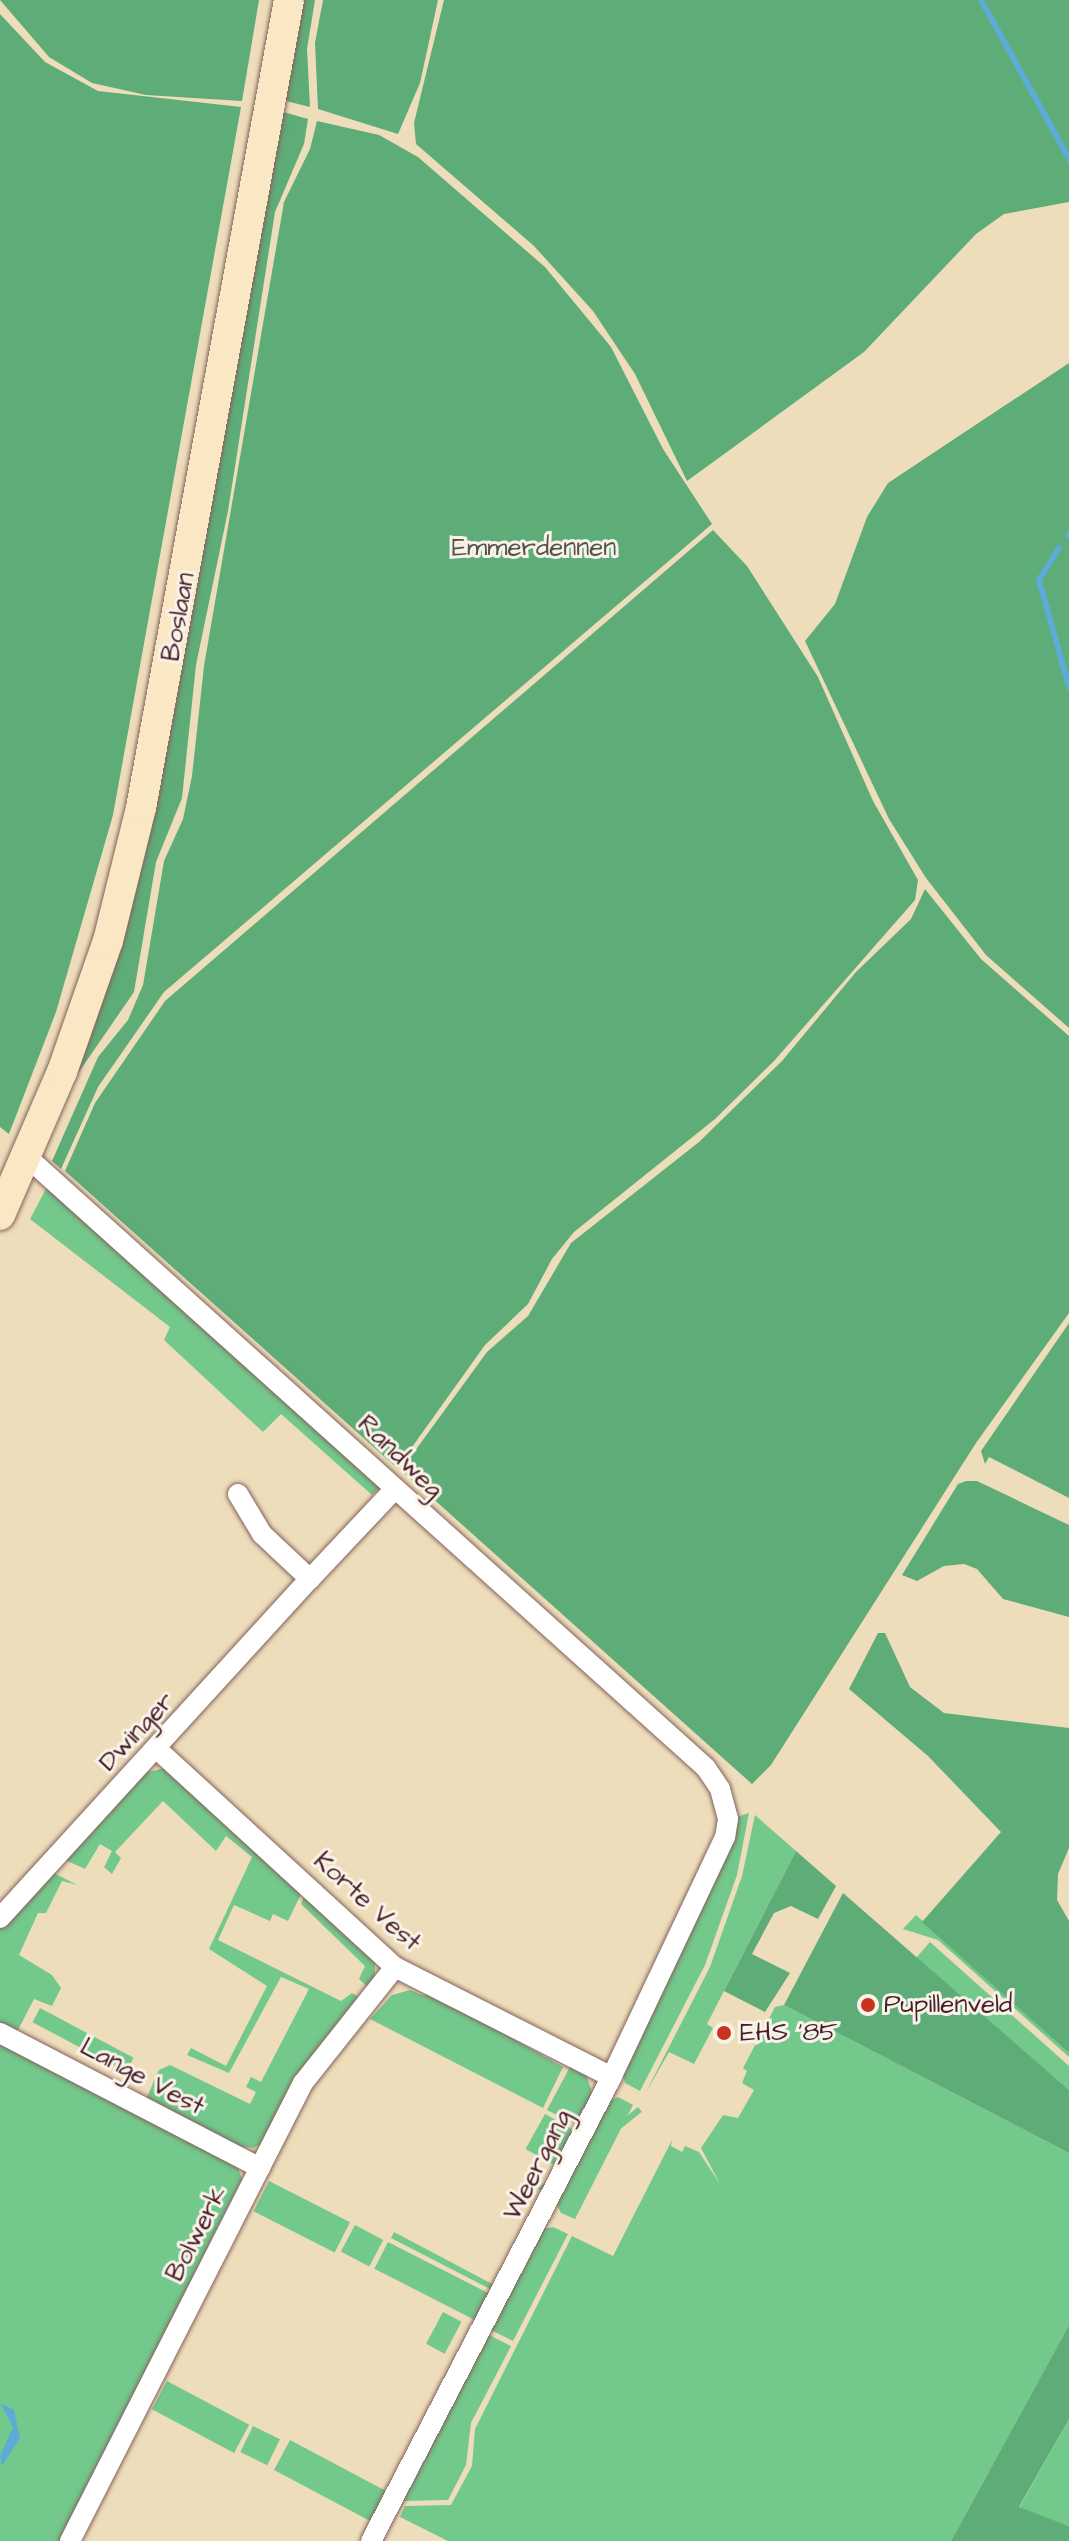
<!DOCTYPE html>
<style>
body{margin:0}
#map{position:relative;width:1069px;height:2541px;overflow:hidden;background:#eeddba;font-family:"Architects Daughter",sans-serif}
div>[style]{position:absolute}
.green>*{inset:0;background:#73c88c;transform-origin:0 0}
.forest>*{inset:0;background:#5eac78}
.water>*{inset:0;background:#5dabd7}
.stream>*{height:6px;margin:-3px;padding:0 3px;transform-origin:3px;border-radius:3px;background:#5dabd7}
.roads{filter:drop-shadow(0 0 2px #83625d) drop-shadow(0 0 2px #83625d)}
.minor>*{height:20px;margin:-10px;padding:0 10px;transform-origin:10px;border-radius:10px;background:#fff}
.secondary>*{height:30px;margin:-15px;padding:0 15px;transform-origin:15px;border-radius:15px;background:#fae7c3}
.dots>*{width:22px;height:22px;translate:-50% -50%;box-sizing:border-box;border:4px solid #f7f3e8;border-radius:50%}
span{translate:-50% -50%;white-space:nowrap;text-align:center;line-height:1.15;-webkit-text-stroke:6px #f7f3e8;paint-order:stroke}
.park-label{font-size:26px;color:#565248}
.street-label{font-size:26px;color:#4a1f2b}
.poi-label{font-size:26px;color:#4a1f2b}
.left{translate:0 -50%;text-align:left}
</style>
<div id="map">
<div class="green">
<i style="clip-path:polygon(49px 1183px,382px 1485px,372px 1495px,281px 1414px,263px 1432px,164px 1340px,170px 1327px,30px 1219px)"></i>
<i style="clip-path:polygon(165px 1768px,303px 1890px,288px 1921px,273px 1914px,270px 1921px,234px 1905px,218px 1940px,341px 2001px,352px 1993px,359px 1997px,262px 2144px,253px 2148px,238px 2146px,146px 2099px,159px 2070px,170px 2065px,250px 2104px,256px 2092px,246px 2087px,251px 2077px,261px 2082px,309px 1989px,281px 1977px,229px 2073px,187px 2055px,191px 2048px,226px 2066px,267px 1986px,209px 1949px,252px 1857px,226px 1836px,216px 1851px,163px 1801px,115px 1852px,121px 1858px,112px 1874px,104px 1867px,112px 1851px,100px 1844px,85px 1869px,63px 1859px,144px 1773px)"></i>
<i style="clip-path:polygon(749px 1813px,737px 1875px,705px 1965px,640px 2091px,625px 2083px,623px 2074px,737px 1817px)"></i>
<i style="clip-path:polygon(755px 1815px,796px 1851px,707px 2024px,713px 2028px,694px 2064px,669px 2052px,645px 2094px,710px 1967px,742px 1876px)"></i>
<i style="clip-path:polygon(52px 1872px,77px 1885px,62px 1881px,46px 1913px,38px 1913px,19px 1955px,52px 1975px,61px 1988px,52px 2006px,34px 1999px,17px 2032px,0 2023px,0 1927px)"></i>
<i style="clip-path:polygon(306px 1892px,375px 1961px,375px 1977px,369px 1988px,359px 1979px,365px 1966px,301px 1904px)"></i>
<i style="clip-path:polygon(916px 1915px,1069px 2053px,1069px 2057px,938px 1940px,903px 1929px)"></i>
<i style="clip-path:polygon(930px 1942px,1069px 2066px,1069px 2090px,916px 1958px)"></i>
<i style="clip-path:polygon(410px 1990px,425px 1996px,428px 1991px,563px 2067px,543px 2108px,370px 2019px,392px 1995px)"></i>
<i style="clip-path:polygon(784px 2005px,1069px 2153px,1069px 2325px,951px 2541px,448px 2541px,400px 2517px,405px 2506px,451px 2505px,472px 2466px,475px 2429px,572px 2236px,613px 2256px,672px 2140px,671px 2146px,682px 2152px,685px 2146px,699px 2152px,720px 2184px,701px 2148px,723px 2115px,738px 2118px,754px 2090px,742px 2083px,747px 2071px,743px 2068px,775px 2007px)"></i>
<i style="left:40px;top:2008px;width:106px;height:16px;rotate:28deg"></i>
<i style="clip-path:polygon(0 2041px,237px 2165px,242px 2179px,60px 2541px,0 2541px)"></i>
<i style="clip-path:polygon(571px 2065px,586px 2074px,592px 2092px,579px 2126px,547px 2110px)"></i>
<i style="clip-path:polygon(618px 2097px,633px 2105px,575px 2219px,561px 2213px,556px 2203px,609px 2101px)"></i>
<i style="left:638px;top:2107px;width:6px;height:129px;rotate:51deg"></i>
<i style="left:545px;top:2114px;width:35px;height:40px;rotate:29deg"></i>
<i style="left:269px;top:2181px;width:91px;height:34px;rotate:27deg"></i>
<i style="left:355px;top:2225px;width:32px;height:30px;rotate:28deg"></i>
<i style="clip-path:polygon(553px 2227px,568px 2234px,513px 2341px,491px 2330px,543px 2229px)"></i>
<i style="clip-path:polygon(394px 2232px,496px 2286px,494px 2291px,391px 2238px)"></i>
<i style="left:388px;top:2242px;width:116px;height:30px;rotate:27deg"></i>
<i style="left:443px;top:2312px;width:21px;height:36px;rotate:28deg"></i>
<i style="clip-path:polygon(489px 2335px,511px 2346px,471px 2423px,466px 2465px,448px 2500px,403px 2501px)"></i>
<i style="left:167px;top:2381px;width:93px;height:32px;rotate:28deg"></i>
<i style="clip-path:polygon(1069px 2419px,1069px 2526px,1019px 2508px)"></i>
<i style="left:253px;top:2426px;width:30px;height:29px;rotate:26deg"></i>
<i style="left:290px;top:2440px;width:112px;height:34px;rotate:28deg"></i>
</div>
<div class="forest">
<i style="clip-path:polygon(0 0,259px 0,242px 101px,146px 95px,92px 83px,49px 57px)"></i>
<i style="clip-path:polygon(300px 0,315px 0,307px 49px,310px 107px,282px 100px)"></i>
<i style="clip-path:polygon(323px 0,438px 0,420px 83px,398px 134px,318px 109px,315px 43px)"></i>
<i style="clip-path:polygon(444px 0,1069px 0,1069px 202px,1004px 214px,976px 234px,864px 352px,687px 481px,635px 374px,593px 311px,534px 246px,416px 144px,414px 123px)"></i>
<i style="clip-path:polygon(0 14px,45px 62px,98px 91px,241px 107px,113px 815px,56px 1012px,9px 1134px,0 1127px)"></i>
<i style="clip-path:polygon(280px 111px,308px 119px,304px 144px,275px 212px,228px 511px,196px 665px,182px 798px,156px 862px,134px 992px,72px 1082px)"></i>
<i style="clip-path:polygon(317px 121px,379px 135px,418px 157px,545px 267px,611px 347px,663px 449px,712px 524px,164px 992px,98px 1087px,61px 1169px,52px 1161px,98px 1057px,128px 1020px,143px 985px,164px 861px,183px 819px,192px 776px,204px 666px,284px 202px,310px 149px)"></i>
<i style="clip-path:polygon(1069px 363px,1069px 1028px,986px 955px,926px 878px,889px 819px,805px 641px,835px 604px,867px 517px,888px 483px)"></i>
<i style="clip-path:polygon(713px 530px,747px 566px,818px 677px,873px 801px,918px 880px,915px 900px,774px 1061px,715px 1119px,574px 1232px,552px 1259px,528px 1304px,485px 1345px,397px 1468px,65px 1171px,95px 1103px,165px 1001px)"></i>
<i style="clip-path:polygon(925px 889px,981px 959px,1069px 1036px,1069px 1313px,976px 1443px,771px 1765px,752px 1784px,401px 1470px,487px 1352px,528px 1316px,571px 1243px,699px 1142px,782px 1061px,856px 972px,911px 919px)"></i>
<i style="clip-path:polygon(1069px 1323px,1069px 1498px,989px 1457px,985px 1464px,981px 1451px)"></i>
<i style="clip-path:polygon(966px 1481px,977px 1481px,1069px 1525px,1069px 1617px,1003px 1599px,977px 1569px,964px 1564px,944px 1566px,917px 1581px,902px 1575px,958px 1484px)"></i>
<i style="clip-path:polygon(878px 1633px,885px 1633px,910px 1687px,944px 1713px,1069px 1728px,1069px 1848px,1058px 1874px,1057px 1900px,1069px 1921px,1069px 2053px,922px 1922px,1001px 1832px,928px 1756px,849px 1689px)"></i>
<i style="clip-path:polygon(796px 1851px,836px 1886px,818px 1919px,791px 1906px,774px 1913px,752px 1954px,790px 1973px,765px 2012px,724px 1991px)"></i>
<i style="clip-path:polygon(843px 1893px,1069px 2090px,1069px 2153px,784px 2005px)"></i>
<i style="clip-path:polygon(1069px 2325px,1069px 2419px,1019px 2507px,1069px 2526px,1069px 2541px,951px 2541px)"></i>
</div>
<div class="water">
<i style="clip-path:polygon(0 2403px,14px 2410px,20px 2438px,2px 2466px,0 2456px,13px 2427px)"></i>
</div>
<div class="stream">
<i style="left:981px;top:0;width:182px;rotate:61deg"></i>
<i style="left:1068px;top:536px;width:2px;rotate:-63deg"></i>
<i style="left:1059px;top:548px;width:38px;rotate:122deg"></i>
<i style="left:1039px;top:580px;width:111px;rotate:74.3deg"></i>
</div>
<div class="roads">
<div class="minor">
<i style="left:27px;top:1157px;width:913px;rotate:41.98deg"></i>
<i style="left:706px;top:1768px;width:25px;rotate:56deg"></i>
<i style="left:720px;top:1789px;width:31px;rotate:75deg"></i>
<i style="left:728px;top:1819px;width:18px;rotate:99deg"></i>
<i style="left:725px;top:1837px;width:273px;rotate:115.3deg"></i>
<i style="left:608px;top:2084px;width:515px;rotate:117.41deg"></i>
<i style="left:238px;top:1494px;width:47px;rotate:59deg"></i>
<i style="left:262px;top:1534px;width:66px;rotate:43.2deg"></i>
<i style="left:310px;top:1579px;width:122px;rotate:-46.7deg"></i>
<i style="left:158px;top:1750px;width:321px;rotate:42.5deg"></i>
<i style="left:395px;top:1967px;width:243px;rotate:26.9deg"></i>
<i style="left:0;top:1918px;width:459px;rotate:-47.6deg"></i>
<i style="left:0;top:2033px;width:293px;rotate:27.4deg"></i>
<i style="left:70px;top:2541px;width:514px;rotate:-63.04deg"></i>
<i style="left:303px;top:2083px;width:148px;rotate:-51.6deg"></i>
</div>
<div class="secondary">
<i style="left:0;top:1215px;width:156px;rotate:-66.6deg"></i>
<i style="left:62px;top:1072px;width:139px;rotate:-70.7deg"></i>
<i style="left:108px;top:941px;width:137px;rotate:-76.1deg"></i>
<i style="left:141px;top:808px;width:821px;rotate:-79.62deg"></i>
</div>
</div>
<div class="dots">
<i style="left:868px;top:2005px;background:#c8321e"></i>
<i style="left:724px;top:2033px;background:#c8321e"></i>
</div>
<div class="park-label">
<span style="left:534px;top:548px">Emmerdennen</span>
</div>
<div class="street-label">
<span style="left:179px;top:617px;rotate:-80deg">Boslaan</span>
<span style="left:400px;top:1457px;rotate:44deg">Randweg</span>
<span style="left:137px;top:1732px;rotate:-47deg">Dwinger</span>
<span style="left:367px;top:1902px;rotate:42deg">Korte Vest</span>
<span style="left:142px;top:2077px;rotate:28deg">Lange Vest</span>
<span style="left:538px;top:2165px;rotate:-63deg">Weergang</span>
<span style="left:197px;top:2234px;rotate:-63deg">Bolwerk</span>
</div>
<div class="poi-label">
<span class="left" style="left:884px;top:2005px">Pupillenveld</span>
<span class="left" style="left:740px;top:2033px">EHS '85</span>
</div>
</div>
